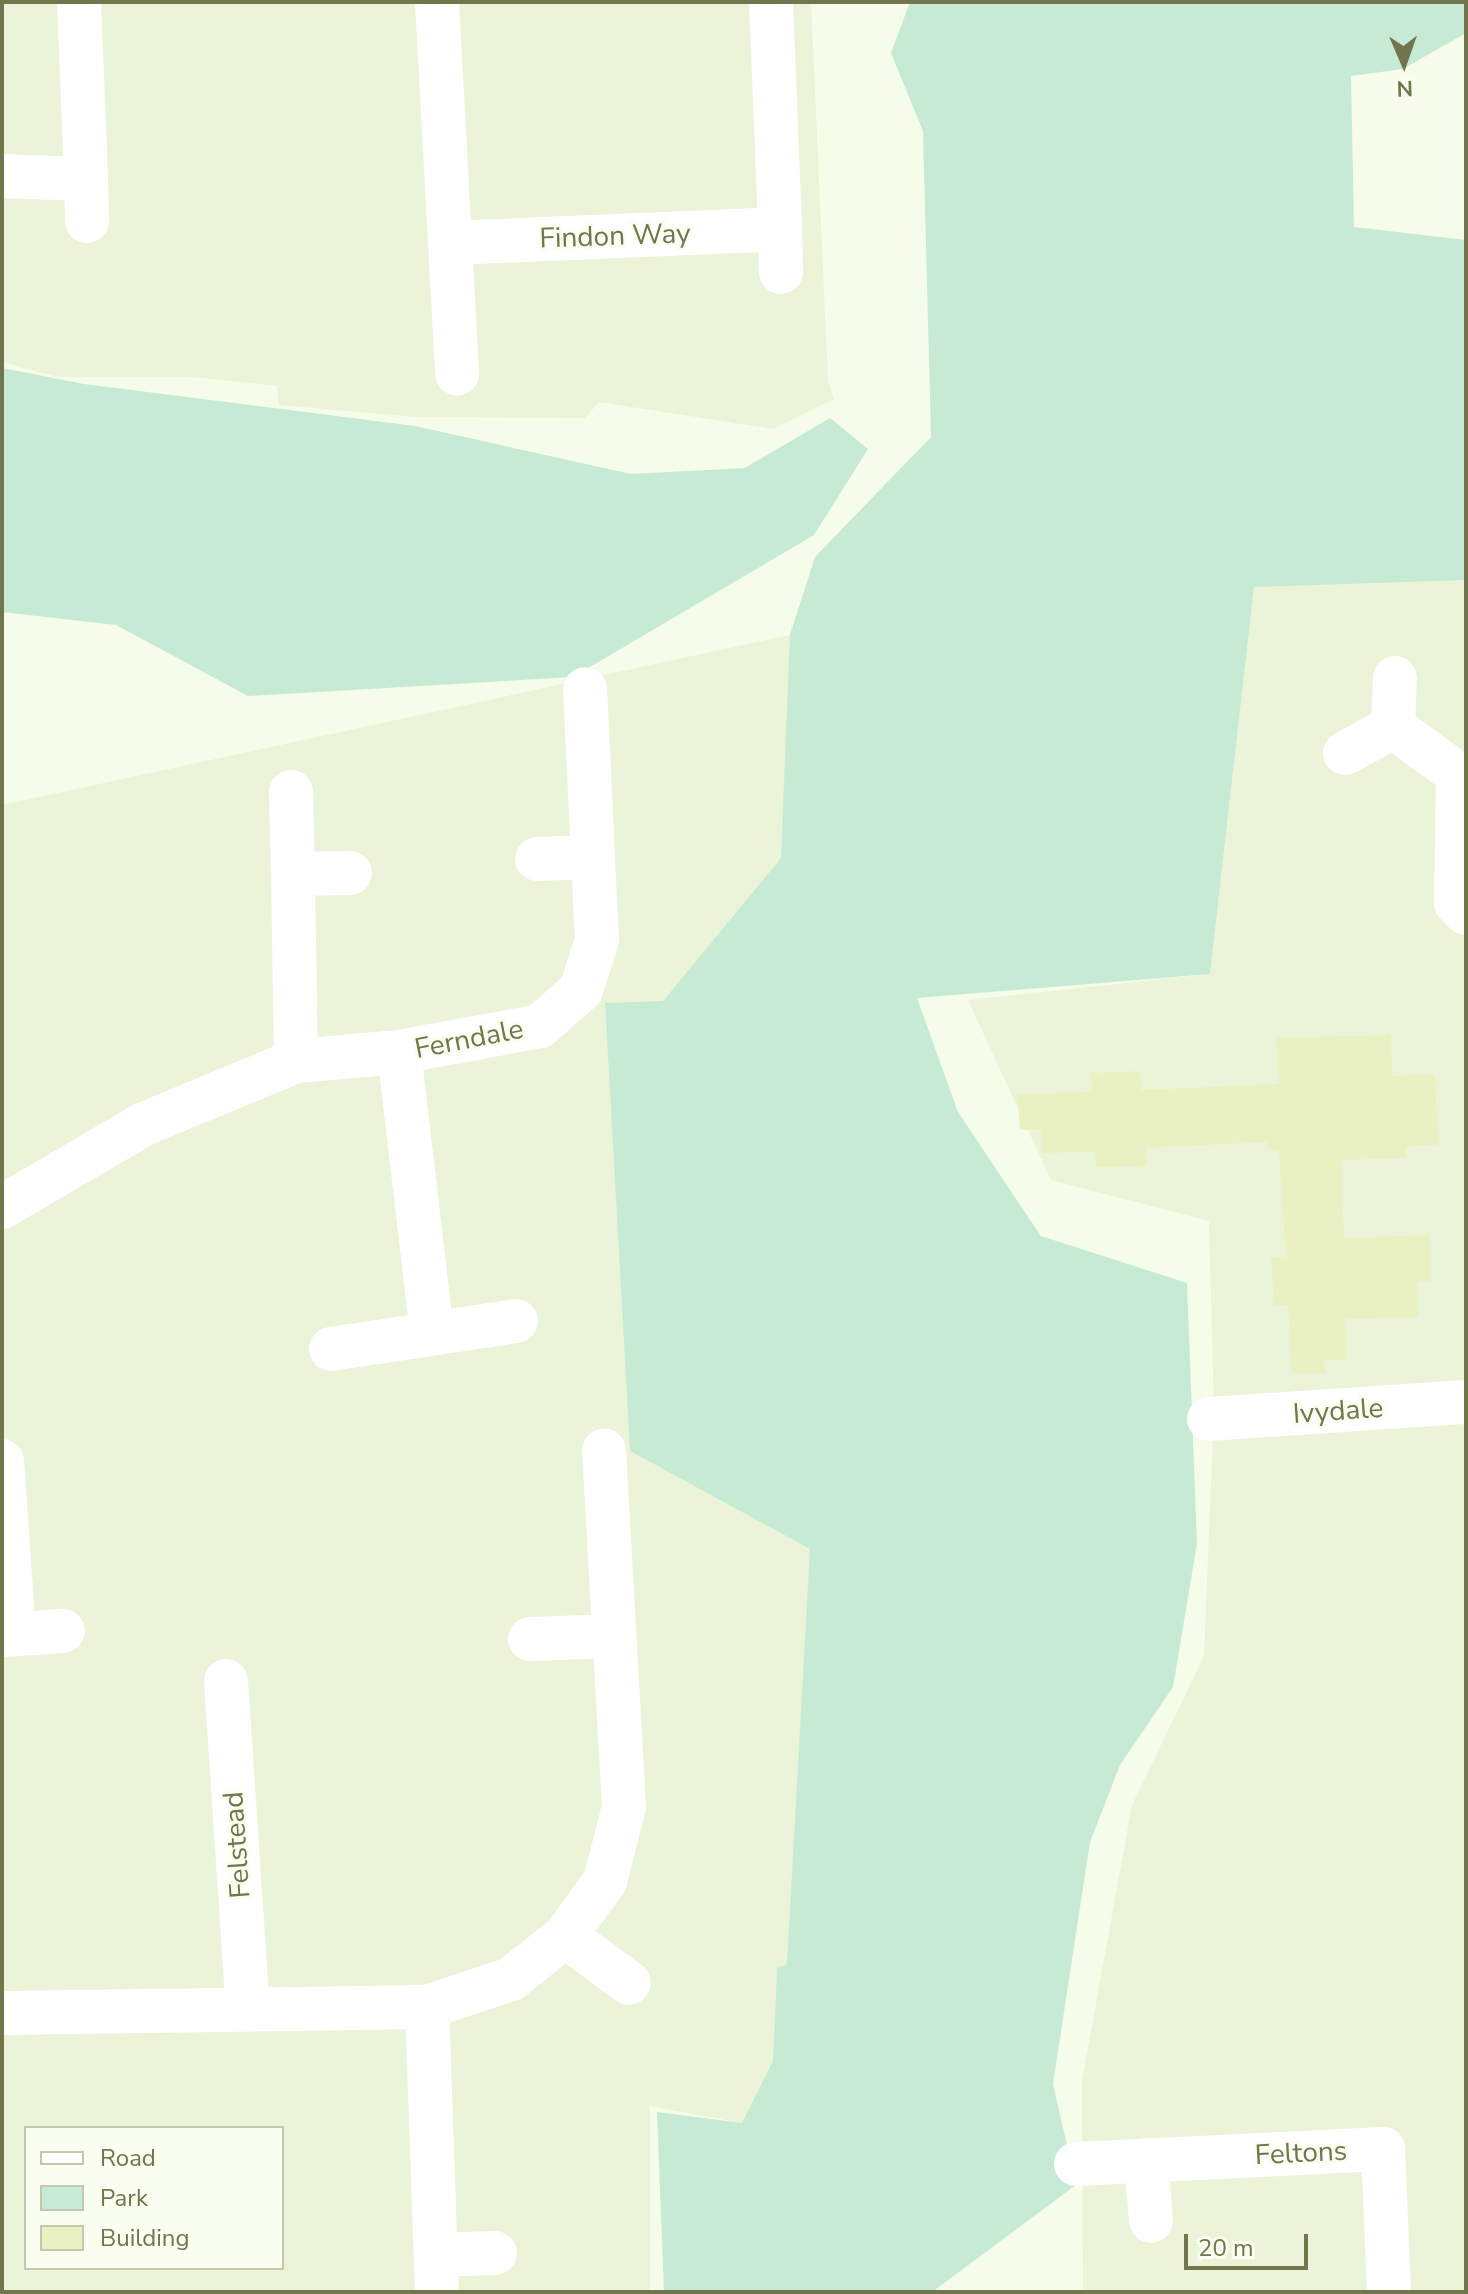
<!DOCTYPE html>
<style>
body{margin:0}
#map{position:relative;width:1468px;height:2294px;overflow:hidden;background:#f5fce9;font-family:"Nunito Sans",sans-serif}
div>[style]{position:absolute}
.residential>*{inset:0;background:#ebf3d8}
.green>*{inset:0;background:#c7ead4}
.building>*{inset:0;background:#e9f1c2}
.minor>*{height:44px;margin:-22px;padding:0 22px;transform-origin:22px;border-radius:22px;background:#fff}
span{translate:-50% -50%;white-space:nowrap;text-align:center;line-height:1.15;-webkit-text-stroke:6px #f9fef0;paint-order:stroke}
.street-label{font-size:28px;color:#71764d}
.frame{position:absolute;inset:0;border:4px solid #71764d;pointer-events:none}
.legend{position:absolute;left:24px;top:2126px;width:260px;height:144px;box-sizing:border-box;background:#f9fef0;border:2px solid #c3c8af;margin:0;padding:10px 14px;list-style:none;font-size:24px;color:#71764d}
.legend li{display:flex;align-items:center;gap:16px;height:40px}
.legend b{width:40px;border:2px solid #c3c8af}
.north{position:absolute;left:1364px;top:24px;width:80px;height:80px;-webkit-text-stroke:6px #f9fef0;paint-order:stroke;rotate:178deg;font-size:22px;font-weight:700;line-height:32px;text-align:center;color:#71764d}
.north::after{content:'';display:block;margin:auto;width:28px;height:36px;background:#71764d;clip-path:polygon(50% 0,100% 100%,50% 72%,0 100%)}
.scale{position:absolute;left:1184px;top:2234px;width:124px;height:36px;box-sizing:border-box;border:4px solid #71764d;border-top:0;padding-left:10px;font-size:24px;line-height:28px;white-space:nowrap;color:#71764d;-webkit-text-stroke:6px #f9fef0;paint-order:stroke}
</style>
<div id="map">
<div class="residential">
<i style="clip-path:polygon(2px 2px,811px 2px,828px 381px,834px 399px,773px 429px,599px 402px,585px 418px,417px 417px,279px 405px,277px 386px,192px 377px,58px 377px,2px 362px)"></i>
<i style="clip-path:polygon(1466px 580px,1466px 2292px,1083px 2292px,1082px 2081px,1132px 1805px,1204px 1656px,1214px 1411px,1209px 1221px,1051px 1180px,968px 1000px,1210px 974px,1254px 586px)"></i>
<i style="clip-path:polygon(evenodd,792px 620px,781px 858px,663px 1001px,605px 1003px,630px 1451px,810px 1549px,804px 1767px,787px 1964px,777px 1968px,773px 2061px,742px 2123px,650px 2106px,650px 2292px,2px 2292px,2px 805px,790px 635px,792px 620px,26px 2128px,282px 2128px,282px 2268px,26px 2268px,26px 2128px)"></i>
</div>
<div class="green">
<i style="clip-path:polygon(910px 2px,1466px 2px,1466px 33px,1403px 69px,1351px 76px,1354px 227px,1466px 240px,1466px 580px,1254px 587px,1210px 974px,917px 998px,958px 1112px,1041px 1236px,1187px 1283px,1197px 1543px,1173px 1687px,1120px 1765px,1090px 1842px,1053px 2084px,1076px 2185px,932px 2292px,664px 2292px,657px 2112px,742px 2123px,773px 2061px,777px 1968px,787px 1964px,810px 1549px,630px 1451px,605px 1003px,663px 1001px,781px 858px,790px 635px,815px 557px,931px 437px,923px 131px,891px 53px)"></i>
<i style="clip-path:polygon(2px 368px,84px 384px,415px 426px,631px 474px,745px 468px,830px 418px,868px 449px,814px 535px,573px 677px,248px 696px,116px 625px,2px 612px)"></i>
</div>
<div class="building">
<i style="clip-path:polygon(1391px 1035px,1392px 1076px,1435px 1074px,1438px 1145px,1405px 1146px,1406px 1158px,1341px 1160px,1344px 1238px,1429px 1235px,1431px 1283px,1417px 1282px,1418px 1317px,1346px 1319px,1347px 1360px,1324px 1360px,1325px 1374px,1292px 1374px,1288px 1305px,1274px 1306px,1271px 1257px,1286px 1257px,1279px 1151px,1268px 1150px,1267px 1142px,1146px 1148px,1147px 1166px,1096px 1167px,1095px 1152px,1042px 1153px,1041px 1129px,1020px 1130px,1017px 1094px,1093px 1092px,1091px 1073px,1140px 1071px,1141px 1090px,1279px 1084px,1276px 1038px)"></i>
</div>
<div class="minor">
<i style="left:79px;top:2px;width:177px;rotate:87.7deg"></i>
<i style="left:437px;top:2px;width:372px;rotate:86.9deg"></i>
<i style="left:771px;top:2px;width:227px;rotate:87.7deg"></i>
<i style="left:2px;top:176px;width:84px;rotate:2deg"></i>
<i style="left:86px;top:179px;width:42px;rotate:88.6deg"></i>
<i style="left:451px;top:243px;width:329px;rotate:-2.4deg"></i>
<i style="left:780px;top:229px;width:43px;rotate:88.7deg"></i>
<i style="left:1393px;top:727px;width:80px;rotate:35.9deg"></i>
<i style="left:1458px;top:774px;width:129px;rotate:90.9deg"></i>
<i style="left:1456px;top:903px;width:14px;rotate:45deg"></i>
<i style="left:1345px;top:753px;width:55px;rotate:-28.4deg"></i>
<i style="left:1393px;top:727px;width:49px;rotate:-87.7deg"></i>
<i style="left:291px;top:792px;width:82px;rotate:88.6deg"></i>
<i style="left:293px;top:874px;width:57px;rotate:-1deg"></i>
<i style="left:537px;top:859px;width:56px;rotate:-2deg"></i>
<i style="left:593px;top:857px;width:168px;rotate:-92.7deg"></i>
<i style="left:293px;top:874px;width:187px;rotate:89.1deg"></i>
<i style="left:399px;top:1052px;width:283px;rotate:83.3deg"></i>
<i style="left:2px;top:1207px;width:164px;rotate:-30.3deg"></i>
<i style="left:144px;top:1124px;width:165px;rotate:-22.5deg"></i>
<i style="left:296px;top:1061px;width:103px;rotate:-5deg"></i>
<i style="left:399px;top:1052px;width:143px;rotate:-10.4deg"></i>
<i style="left:540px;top:1026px;width:55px;rotate:-41.3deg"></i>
<i style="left:581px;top:990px;width:52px;rotate:-72.3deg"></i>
<i style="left:597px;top:940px;width:83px;rotate:-92.8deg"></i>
<i style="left:331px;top:1349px;width:187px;rotate:-8.6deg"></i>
<i style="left:1209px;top:1419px;width:258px;rotate:-3.8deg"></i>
<i style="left:2px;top:1461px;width:173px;rotate:86deg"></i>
<i style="left:2px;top:1635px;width:61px;rotate:-3.8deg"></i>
<i style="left:530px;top:1639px;width:84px;rotate:-2deg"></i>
<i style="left:226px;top:1681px;width:329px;rotate:86.2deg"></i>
<i style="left:565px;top:1936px;width:79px;rotate:36.3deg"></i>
<i style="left:427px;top:2007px;width:285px;rotate:88deg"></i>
<i style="left:2px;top:2013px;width:425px;rotate:-0.8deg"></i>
<i style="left:427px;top:2007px;width:89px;rotate:-18.4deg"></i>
<i style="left:511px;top:1979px;width:69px;rotate:-38.5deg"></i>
<i style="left:565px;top:1936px;width:68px;rotate:-54deg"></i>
<i style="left:605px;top:1881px;width:76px;rotate:-75.6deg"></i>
<i style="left:624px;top:1807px;width:357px;rotate:-93.2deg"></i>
<i style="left:1146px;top:2160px;width:61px;rotate:85.3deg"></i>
<i style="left:1076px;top:2164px;width:307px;rotate:-2.8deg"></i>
<i style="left:1383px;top:2149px;width:143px;rotate:87.6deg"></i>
<i style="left:436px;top:2255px;width:59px;rotate:-1.9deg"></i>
</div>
<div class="street-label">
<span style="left:615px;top:236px;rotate:-2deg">Findon Way</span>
<span style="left:469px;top:1039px;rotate:-11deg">Ferndale</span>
<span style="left:1338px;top:1411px;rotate:-4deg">Ivydale</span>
<span style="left:237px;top:1845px;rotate:-94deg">Felstead</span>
<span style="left:1301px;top:2153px;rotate:-3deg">Feltons</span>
</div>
<div class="frame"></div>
<ul class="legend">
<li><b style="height:10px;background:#fff"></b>Road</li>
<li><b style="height:22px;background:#c7ead4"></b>Park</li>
<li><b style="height:22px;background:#e9f1c2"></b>Building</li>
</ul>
<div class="north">N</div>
<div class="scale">20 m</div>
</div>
